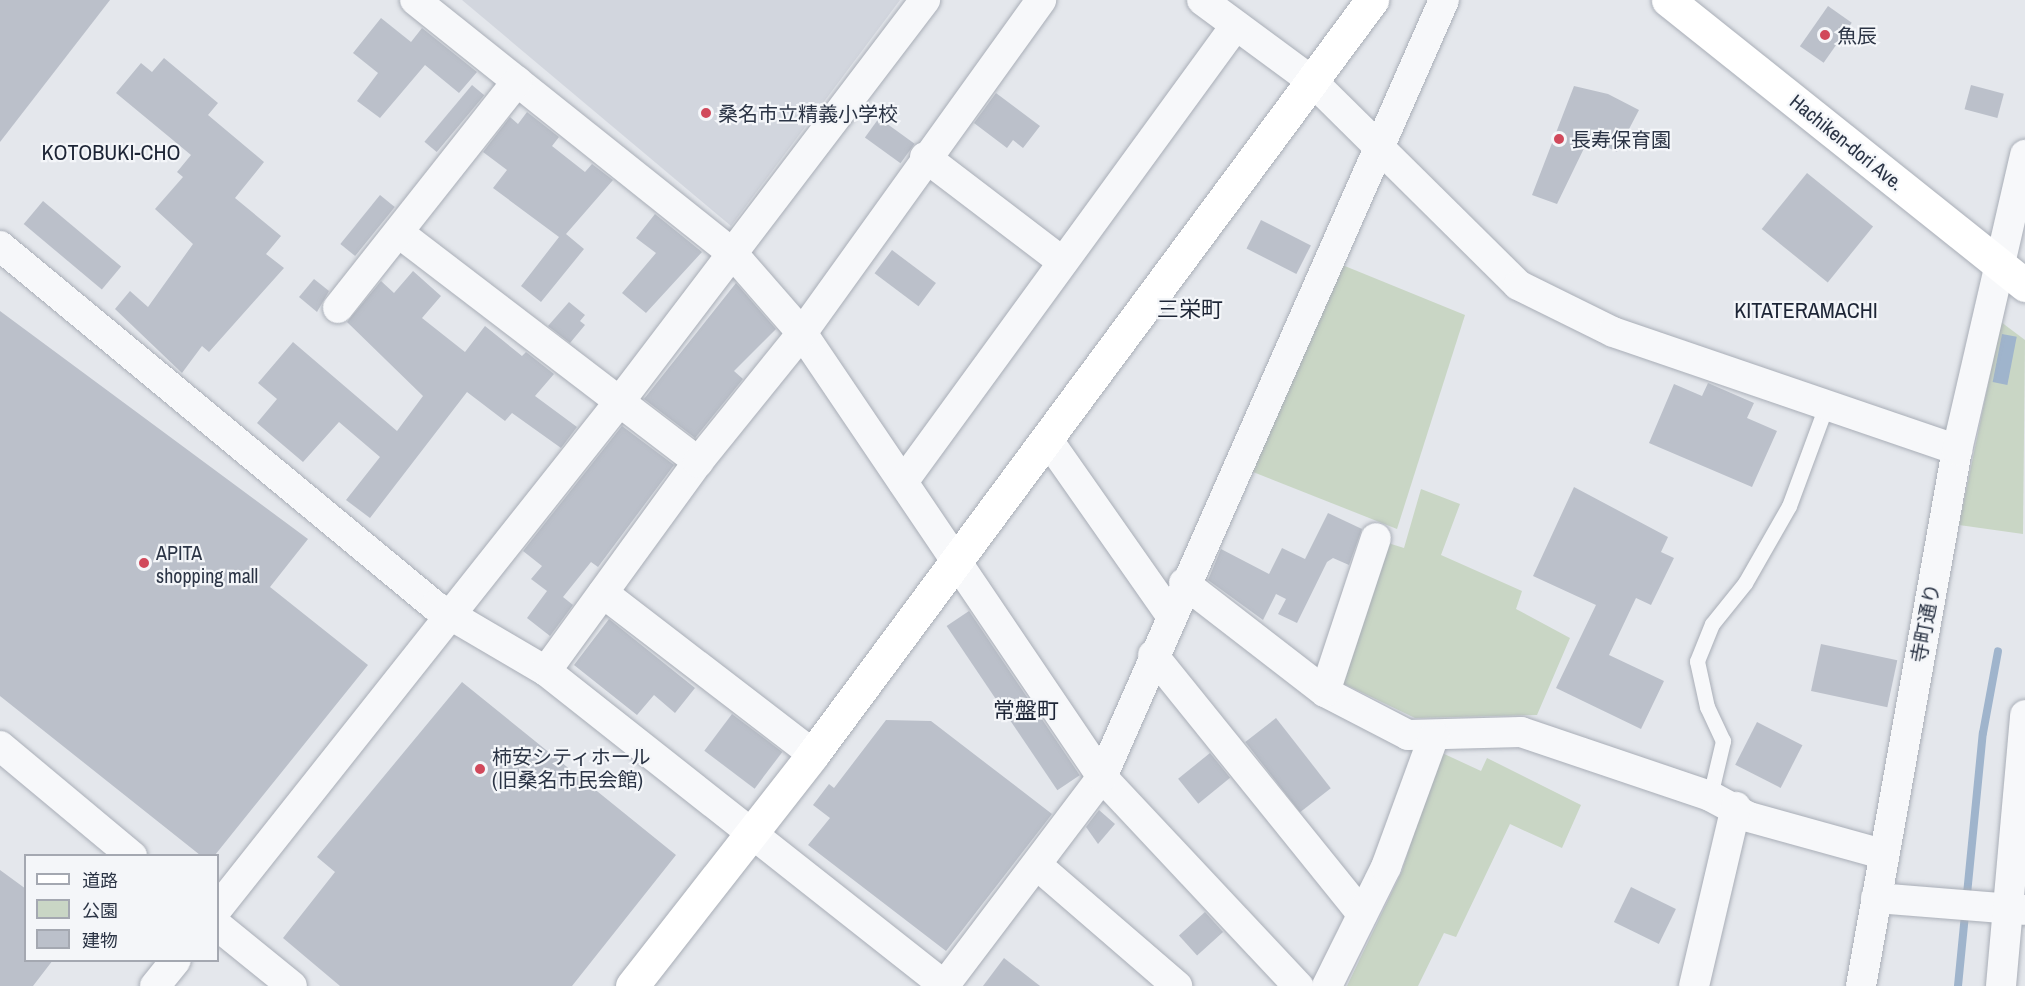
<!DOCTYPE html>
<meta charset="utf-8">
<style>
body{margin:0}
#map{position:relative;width:2025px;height:986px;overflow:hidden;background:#e4e7ec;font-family:"Archivo Narrow","Noto Sans JP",sans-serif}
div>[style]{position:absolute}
.built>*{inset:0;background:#d2d6de}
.green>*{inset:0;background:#c9d6c5}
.water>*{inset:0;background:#9fb4cc;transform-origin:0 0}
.stream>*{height:8px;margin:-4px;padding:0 4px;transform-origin:4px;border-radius:4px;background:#9fb4cc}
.building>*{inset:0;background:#bbc0ca;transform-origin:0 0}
.roads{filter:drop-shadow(0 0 2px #a9aeb7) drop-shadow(0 0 2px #a9aeb7)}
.lane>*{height:15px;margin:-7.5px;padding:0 7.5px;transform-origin:7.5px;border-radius:7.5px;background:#f7f8fa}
.street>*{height:30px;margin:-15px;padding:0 15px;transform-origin:15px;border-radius:15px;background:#f7f8fa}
.secondary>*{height:33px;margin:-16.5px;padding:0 16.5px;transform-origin:16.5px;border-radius:16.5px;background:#fff}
.dots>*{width:16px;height:16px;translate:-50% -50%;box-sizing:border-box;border:3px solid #f4f6f9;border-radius:50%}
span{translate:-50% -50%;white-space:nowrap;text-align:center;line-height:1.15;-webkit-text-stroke:4.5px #f4f6f9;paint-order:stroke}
.poi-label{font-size:20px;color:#2b3445}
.left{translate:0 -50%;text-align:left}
.street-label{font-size:20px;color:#2b3445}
.quarter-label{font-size:22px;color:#1d2536}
.legend{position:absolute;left:24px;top:854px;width:195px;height:108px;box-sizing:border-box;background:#f4f6f9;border:2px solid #a4a8b1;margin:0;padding:8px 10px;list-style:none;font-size:18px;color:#2b3445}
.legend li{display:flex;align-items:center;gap:12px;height:30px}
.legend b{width:30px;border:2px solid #a4a8b1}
</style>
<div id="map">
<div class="built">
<i style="clip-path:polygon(462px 0,900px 0,731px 226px)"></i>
</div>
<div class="green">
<i style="clip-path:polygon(1335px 262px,1465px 315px,1397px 529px,1243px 468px)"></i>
<i style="clip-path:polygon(2001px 322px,2025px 340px,2023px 534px,1959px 525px)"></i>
<i style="clip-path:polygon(1421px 489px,1460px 504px,1441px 555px,1522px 591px,1516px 609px,1570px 638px,1537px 715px,1415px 718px,1338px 681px,1388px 543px,1404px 548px)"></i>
<i style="clip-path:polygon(1440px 752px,1481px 771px,1487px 758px,1581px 805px,1562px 848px,1510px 824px,1456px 937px,1444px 933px,1418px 986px,1347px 986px,1402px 871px)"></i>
</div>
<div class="water">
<i style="left:2002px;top:334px;width:15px;height:49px;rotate:11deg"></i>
</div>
<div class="stream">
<i style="left:1958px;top:986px;width:254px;rotate:-84.4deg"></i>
<i style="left:1983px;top:733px;width:83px;rotate:-79.6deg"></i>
</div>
<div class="building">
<i style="clip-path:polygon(0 0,110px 0,0 142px)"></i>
<i style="left:1828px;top:6px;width:29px;height:49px;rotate:35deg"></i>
<i style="clip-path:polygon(381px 18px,411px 42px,422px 28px,477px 72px,459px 93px,425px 65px,380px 118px,357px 101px,378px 73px,353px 53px)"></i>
<i style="clip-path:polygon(164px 58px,218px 103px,208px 115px,264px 162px,235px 198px,281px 236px,266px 254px,284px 268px,209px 352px,202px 346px,182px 373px,115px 309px,130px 291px,148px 307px,193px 244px,155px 209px,183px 177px,177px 172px,191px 155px,116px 93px,141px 63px,152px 72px)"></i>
<i style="left:472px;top:85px;width:16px;height:74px;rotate:40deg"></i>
<i style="left:1971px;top:85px;width:34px;height:25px;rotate:15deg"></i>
<i style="clip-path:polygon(1574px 86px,1608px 94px,1639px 110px,1617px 152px,1589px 138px,1557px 204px,1532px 195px)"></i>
<i style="clip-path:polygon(996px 93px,1040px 126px,1023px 148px,1013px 140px,1007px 148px,974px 123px)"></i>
<i style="clip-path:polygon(527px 112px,559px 137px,552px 146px,585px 172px,592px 164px,613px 180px,566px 234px,584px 249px,541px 302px,521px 286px,559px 237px,493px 188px,507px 170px,483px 152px,510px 117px,518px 124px)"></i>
<i style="left:879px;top:118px;width:44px;height:24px;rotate:36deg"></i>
<i style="left:1807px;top:173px;width:85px;height:72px;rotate:39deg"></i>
<i style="left:380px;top:195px;width:19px;height:63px;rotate:39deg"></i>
<i style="left:43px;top:201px;width:102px;height:30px;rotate:40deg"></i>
<i style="clip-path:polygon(655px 214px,702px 252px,646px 313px,622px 293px,656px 253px,636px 238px)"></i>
<i style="left:1261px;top:220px;width:56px;height:32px;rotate:27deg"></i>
<i style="left:892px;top:250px;width:55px;height:29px;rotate:37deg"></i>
<i style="clip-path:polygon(413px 271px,441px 296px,422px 318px,465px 352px,485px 326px,522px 356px,526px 352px,554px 374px,535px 396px,577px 427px,561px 448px,512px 413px,505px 421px,467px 392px,370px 518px,346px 500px,380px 457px,339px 422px,303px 462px,257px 423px,277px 399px,258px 383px,293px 342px,397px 431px,423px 396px,347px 322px,381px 281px,394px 293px)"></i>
<i style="clip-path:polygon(314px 279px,329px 291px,317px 312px,299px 297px)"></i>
<i style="clip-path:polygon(736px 283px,776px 329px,734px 371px,743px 379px,695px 438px,644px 399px)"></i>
<i style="clip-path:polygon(569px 302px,585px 315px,580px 321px,585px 325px,570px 343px,548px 326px)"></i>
<i style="clip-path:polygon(0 311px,308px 539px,270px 587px,368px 665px,215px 855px,200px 855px,0 696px)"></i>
<i style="clip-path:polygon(1708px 383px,1754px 403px,1747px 418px,1777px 431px,1752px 487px,1649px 443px,1674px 384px,1702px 396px)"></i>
<i style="clip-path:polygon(622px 426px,674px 465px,598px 567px,591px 562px,563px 597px,573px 605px,550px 636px,527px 618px,547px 591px,531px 579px,542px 566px,523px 551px)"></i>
<i style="clip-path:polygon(1574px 487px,1668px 537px,1661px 552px,1674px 558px,1651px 605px,1636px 598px,1609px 655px,1664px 681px,1641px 729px,1556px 688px,1596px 605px,1533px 576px)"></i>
<i style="clip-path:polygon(1328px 513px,1362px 529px,1349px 565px,1333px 558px,1327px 562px,1297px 623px,1278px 614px,1286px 599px,1276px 594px,1263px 620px,1208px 580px,1221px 549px,1269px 574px,1282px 548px,1305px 559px)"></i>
<i style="left:969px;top:611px;width:198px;height:27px;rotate:56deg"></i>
<i style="clip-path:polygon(609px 619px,695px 688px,675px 713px,654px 695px,637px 715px,574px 665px)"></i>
<i style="left:1821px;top:644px;width:78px;height:48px;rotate:12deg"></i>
<i style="clip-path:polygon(462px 682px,676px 855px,572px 986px,340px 986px,283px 938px,335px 872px,317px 857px)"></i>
<i style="left:732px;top:714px;width:63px;height:46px;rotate:37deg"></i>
<i style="left:1276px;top:718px;width:89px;height:39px;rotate:52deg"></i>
<i style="clip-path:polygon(886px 720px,931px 721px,1052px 814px,946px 951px,808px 845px,830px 818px,813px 805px,829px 784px,834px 788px)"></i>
<i style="left:1757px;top:722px;width:51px;height:48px;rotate:27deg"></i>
<i style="left:1210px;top:753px;width:32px;height:41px;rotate:51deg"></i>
<i style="clip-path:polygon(1099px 810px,1115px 824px,1098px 844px,1086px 827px)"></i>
<i style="clip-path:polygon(0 870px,26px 889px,26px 960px,53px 960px,33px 986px,0 986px)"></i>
<i style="left:1631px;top:887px;width:50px;height:39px;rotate:26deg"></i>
<i style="left:1205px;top:912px;width:27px;height:35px;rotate:48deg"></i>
<i style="clip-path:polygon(1004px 958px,1040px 986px,983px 986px)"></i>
</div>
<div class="roads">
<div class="lane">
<i style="left:1710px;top:796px;width:57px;rotate:-76.7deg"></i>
<i style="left:1723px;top:741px;width:38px;rotate:-115deg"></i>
<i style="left:1707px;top:707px;width:47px;rotate:-102.3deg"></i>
<i style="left:1697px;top:661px;width:40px;rotate:-68deg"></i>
<i style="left:1712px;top:624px;width:53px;rotate:-51.2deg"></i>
<i style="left:1745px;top:583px;width:89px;rotate:-60.3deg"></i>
<i style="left:1789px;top:506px;width:107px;rotate:-69.7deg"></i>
</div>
<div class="street">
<i style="left:415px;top:0;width:407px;rotate:38.6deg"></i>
<i style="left:733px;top:254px;width:105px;rotate:48.9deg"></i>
<i style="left:802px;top:333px;width:536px;rotate:55.95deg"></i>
<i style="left:1102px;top:777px;width:287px;rotate:46.8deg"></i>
<i style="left:1202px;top:0;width:137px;rotate:36.4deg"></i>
<i style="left:1312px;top:81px;width:290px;rotate:44.7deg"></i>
<i style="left:1518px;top:285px;width:106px;rotate:26.3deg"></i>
<i style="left:1613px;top:332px;width:364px;rotate:18.9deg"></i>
<i style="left:925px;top:157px;width:173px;rotate:37.3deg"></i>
<i style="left:399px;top:233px;width:377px;rotate:37.4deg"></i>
<i style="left:0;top:246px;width:565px;rotate:39.61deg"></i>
<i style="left:435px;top:606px;width:129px;rotate:30.4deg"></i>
<i style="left:546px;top:671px;width:508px;rotate:38.29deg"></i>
<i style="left:338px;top:308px;width:289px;rotate:-51.7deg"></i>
<i style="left:1048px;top:440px;width:213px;rotate:55deg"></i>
<i style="left:903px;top:482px;width:565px;rotate:-53.92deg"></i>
<i style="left:1184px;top:583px;width:178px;rotate:37.7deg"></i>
<i style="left:1325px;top:692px;width:93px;rotate:27.4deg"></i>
<i style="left:1408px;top:735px;width:113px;rotate:-1.5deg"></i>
<i style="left:1521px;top:732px;width:200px;rotate:18.7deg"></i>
<i style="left:1710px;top:796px;width:44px;rotate:28.3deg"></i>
<i style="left:1749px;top:817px;width:138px;rotate:15.5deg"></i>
<i style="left:603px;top:593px;width:265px;rotate:37.5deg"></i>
<i style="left:1153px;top:655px;width:333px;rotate:51.1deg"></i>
<i style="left:546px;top:671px;width:258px;rotate:-54deg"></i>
<i style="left:698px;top:462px;width:166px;rotate:-51.1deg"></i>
<i style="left:802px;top:333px;width:410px;rotate:-54.3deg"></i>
<i style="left:1325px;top:692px;width:162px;rotate:-71.7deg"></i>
<i style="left:0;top:746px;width:172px;rotate:39.8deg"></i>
<i style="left:1038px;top:866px;width:184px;rotate:40.8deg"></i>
<i style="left:1876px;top:898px;width:149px;rotate:4.6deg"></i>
<i style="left:218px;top:908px;width:647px;rotate:-51.59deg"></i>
<i style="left:620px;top:401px;width:504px;rotate:-52.74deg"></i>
<i style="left:218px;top:926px;width:95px;rotate:39deg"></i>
<i style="left:155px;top:986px;width:33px;rotate:-51deg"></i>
<i style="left:944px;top:986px;width:262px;rotate:-52.9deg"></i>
<i style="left:1102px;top:777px;width:849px;rotate:-66.24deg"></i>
<i style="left:1327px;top:986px;width:133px;rotate:-63.6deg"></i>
<i style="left:1386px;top:867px;width:140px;rotate:-69.9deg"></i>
<i style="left:1694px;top:986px;width:184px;rotate:-76.8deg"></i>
<i style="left:1861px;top:986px;width:545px;rotate:-79.85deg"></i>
<i style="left:1957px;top:450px;width:303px;rotate:-77deg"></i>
<i style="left:2001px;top:986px;width:272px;rotate:-84.9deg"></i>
</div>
<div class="secondary">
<i style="left:1668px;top:0;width:457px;rotate:38.6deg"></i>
<i style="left:632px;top:986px;width:294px;rotate:-52deg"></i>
<i style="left:813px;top:754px;width:939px;rotate:-53.45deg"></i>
</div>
</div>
<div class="dots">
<i style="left:1825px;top:35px;background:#d1495b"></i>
<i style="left:706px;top:113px;background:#d1495b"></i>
<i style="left:1559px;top:139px;background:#d1495b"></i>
<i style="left:144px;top:563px;background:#d1495b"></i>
<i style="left:480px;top:769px;background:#d1495b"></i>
</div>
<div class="poi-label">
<span class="left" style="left:1837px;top:35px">魚辰</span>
<span class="left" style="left:718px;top:113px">桑名市立精義小学校</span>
<span class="left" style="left:1571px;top:139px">長寿保育園</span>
<span class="left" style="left:156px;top:564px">APITA<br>shopping mall</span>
<span class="left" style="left:492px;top:768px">柿安シティホール<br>(旧桑名市民会館)</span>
</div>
<div class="street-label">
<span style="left:1847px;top:142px;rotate:39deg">Hachiken-dori Ave.</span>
<span style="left:1925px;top:623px;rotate:-79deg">寺町通り</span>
</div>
<div class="quarter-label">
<span style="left:111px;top:153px">KOTOBUKI-CHO</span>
<span style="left:1190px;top:310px">三栄町</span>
<span style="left:1806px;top:311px">KITATERAMACHI</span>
<span style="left:1026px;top:711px">常盤町</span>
</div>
<ul class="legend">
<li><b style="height:8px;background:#fff"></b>道路</li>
<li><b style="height:16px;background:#c9d6c5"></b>公園</li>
<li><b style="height:16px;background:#bbc0ca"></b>建物</li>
</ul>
</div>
